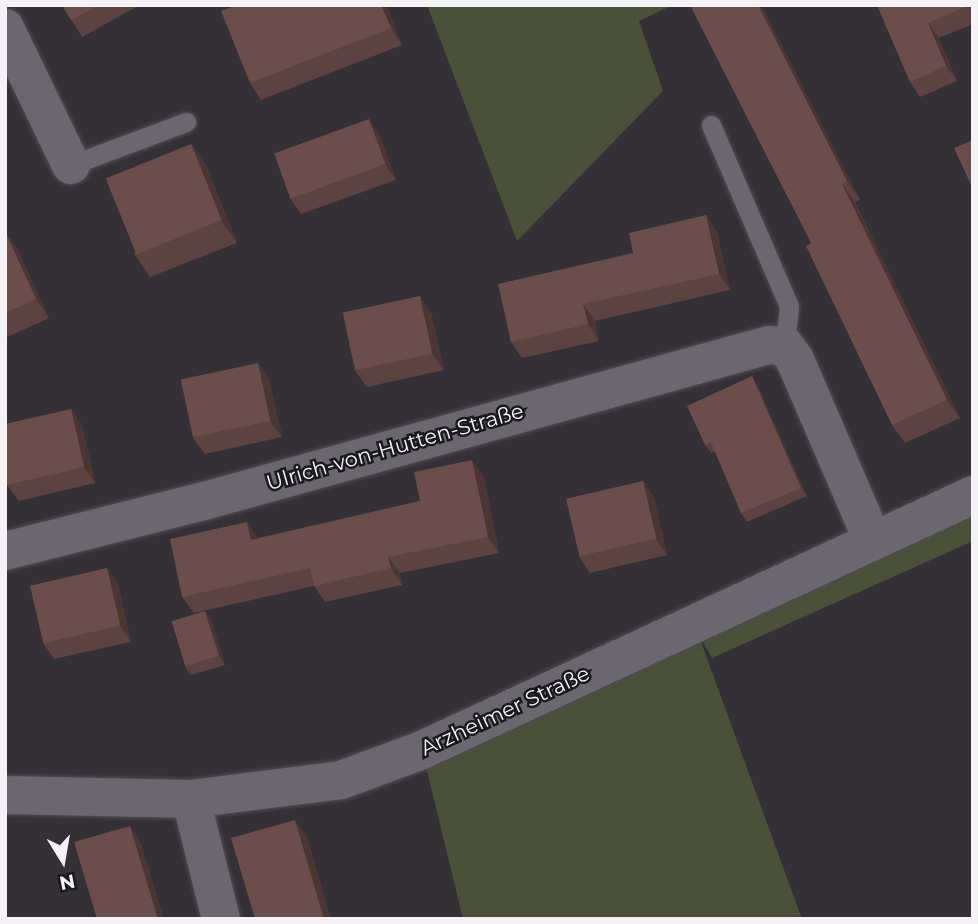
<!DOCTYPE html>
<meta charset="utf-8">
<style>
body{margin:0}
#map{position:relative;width:978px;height:924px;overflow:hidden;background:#333036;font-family:Montserrat,sans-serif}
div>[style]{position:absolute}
.green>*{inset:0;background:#4a5138}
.roads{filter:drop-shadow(0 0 2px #4f4c52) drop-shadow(0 0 2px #4f4c52)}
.lane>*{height:19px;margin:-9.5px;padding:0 9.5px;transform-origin:9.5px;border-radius:9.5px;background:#6b676e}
.street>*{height:38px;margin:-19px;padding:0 19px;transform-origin:19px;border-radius:19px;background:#6b676e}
.secondary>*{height:38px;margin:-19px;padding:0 19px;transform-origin:19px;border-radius:19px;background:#6b676e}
.wall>*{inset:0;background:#5c4240}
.shaded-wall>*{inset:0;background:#4b3634}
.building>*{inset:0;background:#6b4d4b;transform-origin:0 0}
span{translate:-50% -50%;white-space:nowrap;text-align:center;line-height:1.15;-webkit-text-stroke:5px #1a191c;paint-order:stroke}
.street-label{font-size:21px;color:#f4f2f5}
.frame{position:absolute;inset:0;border:7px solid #f4f2f5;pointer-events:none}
.north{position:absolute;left:28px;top:826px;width:70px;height:70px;-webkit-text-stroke:5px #1a191c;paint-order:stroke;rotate:169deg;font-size:19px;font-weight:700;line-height:28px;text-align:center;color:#f4f2f5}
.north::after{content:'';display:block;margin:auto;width:24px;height:32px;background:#f4f2f5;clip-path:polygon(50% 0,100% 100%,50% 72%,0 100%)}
</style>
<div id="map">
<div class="green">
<i style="clip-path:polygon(427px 5px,673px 5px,639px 21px,663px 91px,517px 241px)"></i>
<i style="clip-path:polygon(973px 495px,973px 541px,712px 658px,697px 631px,802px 919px,463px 919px,422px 750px)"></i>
</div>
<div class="roads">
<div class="lane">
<i style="left:711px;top:125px;width:197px;rotate:66.7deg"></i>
<i style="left:789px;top:306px;width:40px;rotate:95.7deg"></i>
<i style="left:71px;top:165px;width:123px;rotate:-20.5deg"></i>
</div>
<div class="street">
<i style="left:5px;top:28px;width:152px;rotate:64.3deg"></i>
<i style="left:5px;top:551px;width:205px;rotate:-14.1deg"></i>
<i style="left:204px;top:501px;width:586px;rotate:-15.44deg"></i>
<i style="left:769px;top:345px;width:16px;rotate:4deg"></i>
<i style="left:785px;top:346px;width:17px;rotate:54deg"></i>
<i style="left:795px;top:360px;width:197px;rotate:66.7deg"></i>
<i style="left:191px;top:799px;width:124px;rotate:76deg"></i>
</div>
<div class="secondary">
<i style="left:5px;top:795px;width:186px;rotate:1.2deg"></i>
<i style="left:191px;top:799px;width:151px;rotate:-7.2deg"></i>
<i style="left:341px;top:780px;width:86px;rotate:-20.3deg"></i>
<i style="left:422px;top:750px;width:607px;rotate:-24.83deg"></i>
</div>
</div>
<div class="wall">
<i style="clip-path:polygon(62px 5px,140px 5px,82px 37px)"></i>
<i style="clip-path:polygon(386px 5px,402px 45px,261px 100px,250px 83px)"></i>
<i style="clip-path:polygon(761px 5px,860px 200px,855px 202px,960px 418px,905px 443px,892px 425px)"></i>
<i style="clip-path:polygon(877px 5px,973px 5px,973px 24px,939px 38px,957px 81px,920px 97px,910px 82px)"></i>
<i style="clip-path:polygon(380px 136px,396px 180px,301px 214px,289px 197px)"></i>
<i style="clip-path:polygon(191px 144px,207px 167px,237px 243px,150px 277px,134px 254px)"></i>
<i style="clip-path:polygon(706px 215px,717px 232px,730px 290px,595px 321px,599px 341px,522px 358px,511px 342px,633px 253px)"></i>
<i style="clip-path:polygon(5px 231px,17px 248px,49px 318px,5px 338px)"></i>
<i style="clip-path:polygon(431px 312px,444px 370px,367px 387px,355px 371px)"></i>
<i style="clip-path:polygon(752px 376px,757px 385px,807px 496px,747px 522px,741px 513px,715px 451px,711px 453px,705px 445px)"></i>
<i style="clip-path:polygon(269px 379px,282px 437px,205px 454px,193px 438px)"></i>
<i style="clip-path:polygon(71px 409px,82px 425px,95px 483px,19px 501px,7px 485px)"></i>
<i style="clip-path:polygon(484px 477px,499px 553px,400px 573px,402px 585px,325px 602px,314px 586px,194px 613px,182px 597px,258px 538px,420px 501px)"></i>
<i style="clip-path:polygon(643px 481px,654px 497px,667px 555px,590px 573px,579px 557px)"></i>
<i style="clip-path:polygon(107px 568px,118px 584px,131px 642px,54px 659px,43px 643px)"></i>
<i style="clip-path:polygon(211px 619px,225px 665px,191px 675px,185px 667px)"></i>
</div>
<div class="shaded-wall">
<i style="clip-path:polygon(381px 5px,386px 5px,402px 45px,391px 28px)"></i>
<i style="clip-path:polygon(758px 5px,761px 5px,860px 200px,847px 181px)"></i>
<i style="clip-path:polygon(928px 23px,939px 38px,957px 81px,946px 66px)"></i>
<i style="clip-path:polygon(369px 119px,380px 136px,396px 180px,385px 164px)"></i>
<i style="clip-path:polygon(191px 144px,207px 167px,237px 243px,221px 220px)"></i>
<i style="clip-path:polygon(842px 184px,855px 202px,960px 418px,947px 400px)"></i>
<i style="clip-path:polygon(706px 215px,717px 232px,730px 290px,719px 274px)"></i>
<i style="clip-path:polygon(5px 231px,17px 248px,49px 318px,36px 299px)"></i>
<i style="clip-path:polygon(420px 296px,431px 312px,444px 370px,432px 354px)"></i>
<i style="clip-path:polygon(583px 304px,595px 321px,599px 341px,588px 324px)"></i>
<i style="clip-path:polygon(258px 363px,269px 379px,282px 437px,270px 421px)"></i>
<i style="clip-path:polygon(752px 376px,757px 385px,807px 496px,801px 488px)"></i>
<i style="clip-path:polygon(71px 409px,82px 425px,95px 483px,84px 467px)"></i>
<i style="clip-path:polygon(472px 460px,484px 477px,499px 553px,488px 537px)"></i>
<i style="clip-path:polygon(643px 481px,654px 497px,667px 555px,656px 539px)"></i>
<i style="clip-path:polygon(247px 522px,258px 538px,251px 540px)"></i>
<i style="clip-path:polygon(388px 557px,400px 573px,402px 585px,391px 568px)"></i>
<i style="clip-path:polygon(107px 568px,118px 584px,131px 642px,120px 626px)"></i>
<i style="clip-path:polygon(205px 611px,211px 619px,225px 665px,219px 656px)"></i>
<i style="clip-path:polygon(295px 820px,307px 836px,331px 919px,324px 919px)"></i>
<i style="clip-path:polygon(130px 826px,141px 843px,164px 919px,158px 919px)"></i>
</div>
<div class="building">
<i style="clip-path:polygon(62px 5px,99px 5px,71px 20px)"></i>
<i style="clip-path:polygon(237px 5px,381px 5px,391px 28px,250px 83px,221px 11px)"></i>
<i style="clip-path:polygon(694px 5px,758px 5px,847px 181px,842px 184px,947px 400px,892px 425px,806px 246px,811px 243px,691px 7px)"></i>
<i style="clip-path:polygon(877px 5px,970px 5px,928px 23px,946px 66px,910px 82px)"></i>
<i style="left:369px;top:119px;width:48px;height:101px;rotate:70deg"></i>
<i style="clip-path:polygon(973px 140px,973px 189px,954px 148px)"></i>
<i style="left:191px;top:144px;width:82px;height:92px;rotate:68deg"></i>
<i style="clip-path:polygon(706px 215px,719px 274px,583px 304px,588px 324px,511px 342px,498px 284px,633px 253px,629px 233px)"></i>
<i style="clip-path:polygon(5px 232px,36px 299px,5px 313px)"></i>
<i style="left:420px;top:296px;width:59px;height:79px;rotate:78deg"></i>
<i style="left:258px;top:363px;width:59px;height:79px;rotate:78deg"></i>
<i style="clip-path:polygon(752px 376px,801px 488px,741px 513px,711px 442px,705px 445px,687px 406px)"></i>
<i style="clip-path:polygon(71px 409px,84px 467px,7px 485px,5px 476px,5px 424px)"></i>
<i style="clip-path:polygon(472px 460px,488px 537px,388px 557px,391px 568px,314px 586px,310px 568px,182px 597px,170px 539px,247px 522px,251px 540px,420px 501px,414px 472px)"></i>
<i style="left:643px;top:481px;width:59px;height:79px;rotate:77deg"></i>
<i style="left:107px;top:568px;width:59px;height:79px;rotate:77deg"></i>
<i style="left:205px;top:611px;width:47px;height:35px;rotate:73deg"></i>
<i style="clip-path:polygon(295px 820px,324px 919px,255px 919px,231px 838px)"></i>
<i style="clip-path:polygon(130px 826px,158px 919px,97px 919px,74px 842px)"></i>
</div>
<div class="street-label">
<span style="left:395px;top:447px;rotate:-16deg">Ulrich-von-Hutten-Straße</span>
<span style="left:505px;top:711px;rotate:-25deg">Arzheimer Straße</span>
</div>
<div class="frame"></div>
<div class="north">N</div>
</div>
